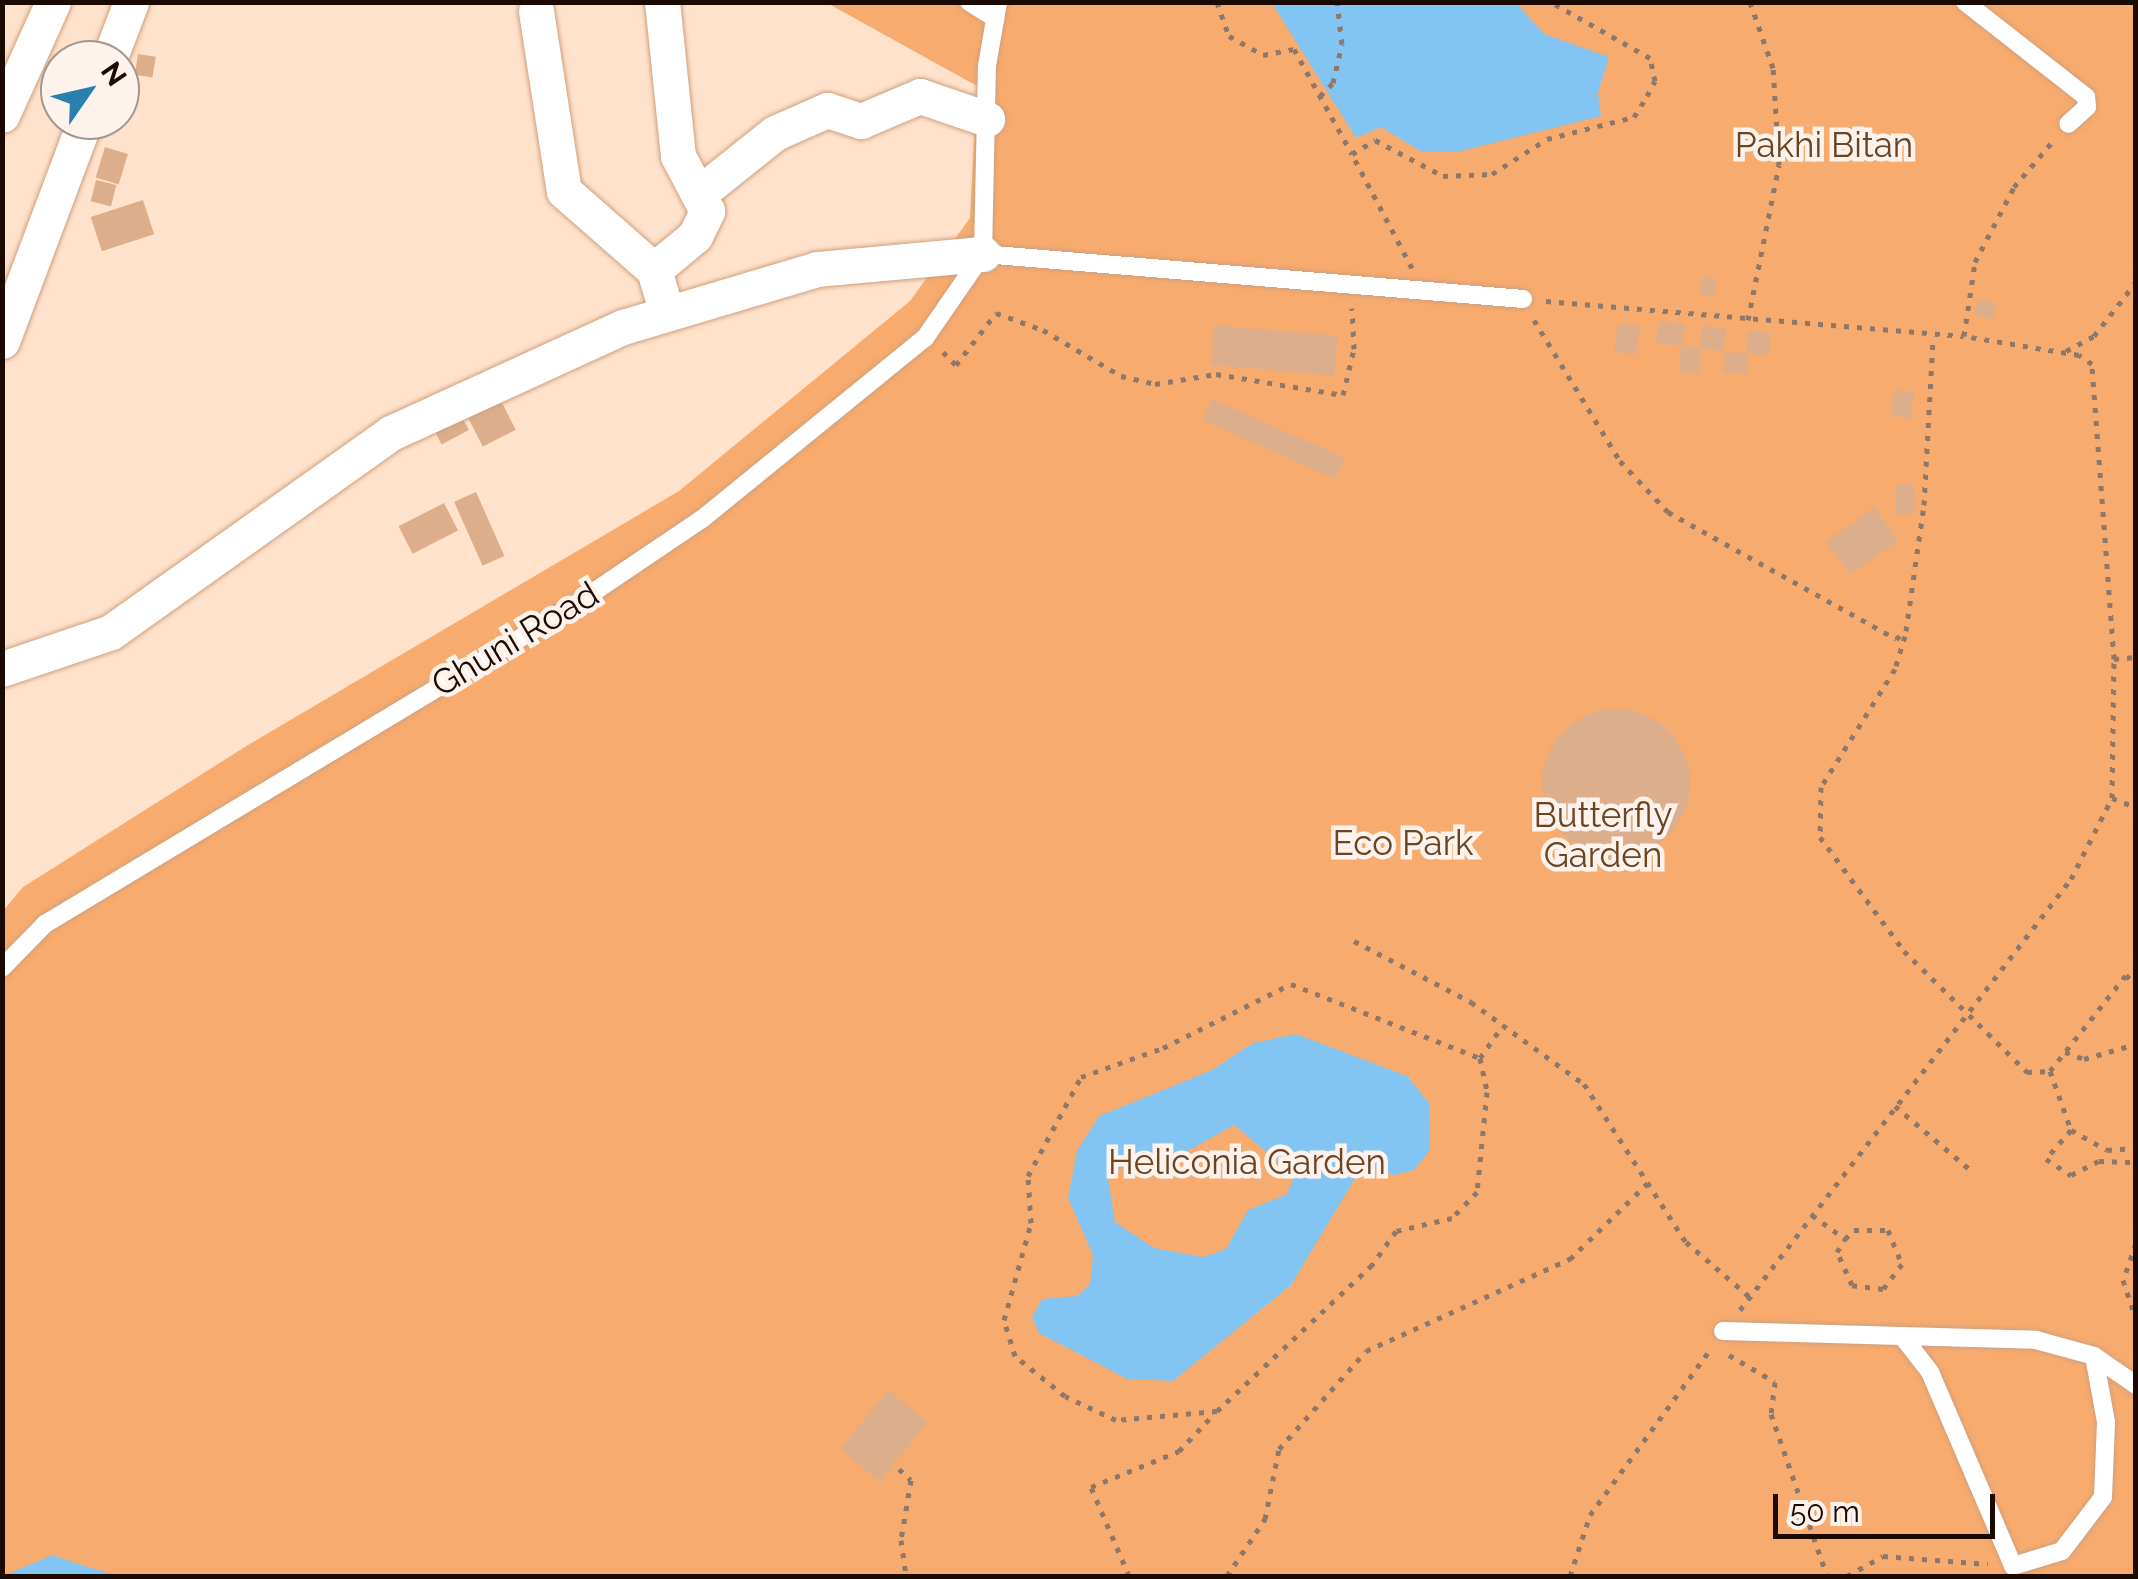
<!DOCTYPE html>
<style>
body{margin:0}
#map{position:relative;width:2138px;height:1579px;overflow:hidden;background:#ffe2cc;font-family:Raleway,sans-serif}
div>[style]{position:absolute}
.green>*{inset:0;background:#f8ab6e}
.water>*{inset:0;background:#82c5f2}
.building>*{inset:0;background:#dcae8b;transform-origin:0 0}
.round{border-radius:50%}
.path>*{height:5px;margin-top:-2.5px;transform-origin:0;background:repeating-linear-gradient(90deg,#8f7868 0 5px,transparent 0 13px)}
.roads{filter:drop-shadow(0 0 2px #cea07e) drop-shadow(0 0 2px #cea07e)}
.service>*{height:18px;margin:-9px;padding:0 9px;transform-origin:9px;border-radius:9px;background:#fff}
.minor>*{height:35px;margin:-17.5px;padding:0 17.5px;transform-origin:17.5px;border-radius:17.5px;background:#fff}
span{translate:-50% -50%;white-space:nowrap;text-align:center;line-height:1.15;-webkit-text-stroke:9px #fdf3ec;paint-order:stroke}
.park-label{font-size:35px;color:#6d4422}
.street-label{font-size:35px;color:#1a0a01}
.frame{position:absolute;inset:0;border:5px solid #1a0a01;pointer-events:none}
.north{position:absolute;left:40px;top:40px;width:100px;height:100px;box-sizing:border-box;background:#fdf3ec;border:2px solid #a2968e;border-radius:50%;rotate:56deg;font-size:28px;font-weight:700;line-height:40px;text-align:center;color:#1a0a01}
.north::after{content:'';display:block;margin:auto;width:35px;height:45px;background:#2b7faf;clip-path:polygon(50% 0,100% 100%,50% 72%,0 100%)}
.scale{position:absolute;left:1773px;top:1494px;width:222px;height:45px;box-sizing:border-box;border:5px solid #1a0a01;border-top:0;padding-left:12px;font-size:30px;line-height:35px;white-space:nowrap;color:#1a0a01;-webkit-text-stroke:8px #fdf3ec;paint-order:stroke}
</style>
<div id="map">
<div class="green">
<i style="clip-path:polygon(827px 3px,2135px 3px,2135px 1576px,3px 1576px,3px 911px,23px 887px,248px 745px,679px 491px,910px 301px,970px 218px,977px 86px)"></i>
</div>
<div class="water">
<i style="clip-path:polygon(1272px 3px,1516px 3px,1544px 34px,1609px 57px,1598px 92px,1601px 116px,1457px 152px,1422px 152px,1381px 127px,1356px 138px)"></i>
<i style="clip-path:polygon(evenodd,1296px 1034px,1407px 1076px,1429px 1103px,1430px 1150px,1414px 1170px,1394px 1175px,1363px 1165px,1291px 1285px,1173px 1381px,1127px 1379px,1039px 1333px,1032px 1317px,1042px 1299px,1077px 1296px,1090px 1284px,1093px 1255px,1068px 1198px,1077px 1151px,1099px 1116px,1212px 1070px,1253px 1043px,1296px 1034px,1234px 1125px,1295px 1175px,1287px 1194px,1248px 1210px,1226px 1249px,1203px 1257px,1154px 1248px,1115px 1222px,1108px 1179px,1137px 1154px,1182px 1154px,1234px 1125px)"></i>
<i style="clip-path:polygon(52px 1555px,72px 1562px,118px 1576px,3px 1576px)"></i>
</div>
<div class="building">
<i style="left:138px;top:54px;width:18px;height:21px;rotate:9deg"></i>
<i style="left:105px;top:147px;width:24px;height:32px;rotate:17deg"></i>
<i style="left:96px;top:180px;width:21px;height:22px;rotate:14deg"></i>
<i style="left:143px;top:200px;width:36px;height:55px;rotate:72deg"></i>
<i style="left:1702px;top:277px;width:15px;height:17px;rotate:8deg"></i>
<i style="left:1977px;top:299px;width:19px;height:17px;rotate:9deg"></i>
<i style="left:1659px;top:321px;width:26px;height:22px;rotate:7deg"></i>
<i style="left:1618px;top:323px;width:22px;height:29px;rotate:8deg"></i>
<i style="left:1214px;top:325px;width:124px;height:40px;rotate:5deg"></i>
<i style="left:1703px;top:325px;width:24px;height:23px;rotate:9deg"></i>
<i style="left:1748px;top:331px;width:23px;height:22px;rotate:5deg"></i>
<i style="left:1682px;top:346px;width:20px;height:25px;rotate:9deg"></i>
<i style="left:1725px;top:352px;width:23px;height:20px;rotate:5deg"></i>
<i style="left:1894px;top:390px;width:20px;height:26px;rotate:6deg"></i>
<i style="left:498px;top:395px;width:39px;height:37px;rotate:63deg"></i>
<i style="left:1212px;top:399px;width:145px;height:23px;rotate:24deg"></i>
<i style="left:461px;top:415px;width:17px;height:31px;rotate:62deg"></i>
<i style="left:1914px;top:484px;width:29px;height:19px;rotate:88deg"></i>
<i style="left:476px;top:492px;width:70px;height:24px;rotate:66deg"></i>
<i style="left:444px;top:503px;width:31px;height:51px;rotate:63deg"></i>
<i style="left:1874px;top:507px;width:41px;height:59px;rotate:54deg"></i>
<i class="round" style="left:1542px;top:709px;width:148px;height:148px"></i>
<i style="left:888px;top:1390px;width:51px;height:76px;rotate:39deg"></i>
</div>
<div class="path">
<i style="left:1217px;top:2px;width:36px;rotate:71deg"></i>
<i style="left:1229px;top:36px;width:39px;rotate:29deg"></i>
<i style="left:1263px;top:55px;width:32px;rotate:-11deg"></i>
<i style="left:1294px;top:49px;width:120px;rotate:61.1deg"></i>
<i style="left:1320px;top:96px;width:18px;rotate:-45deg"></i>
<i style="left:1333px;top:83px;width:40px;rotate:-77deg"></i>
<i style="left:1342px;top:44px;width:42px;rotate:-96.8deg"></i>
<i style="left:1412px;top:268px;width:129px;rotate:-117.8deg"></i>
<i style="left:1352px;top:154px;width:27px;rotate:-31deg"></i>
<i style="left:1375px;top:140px;width:77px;rotate:27.9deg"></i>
<i style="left:1443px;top:176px;width:49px;rotate:-2.3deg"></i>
<i style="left:1492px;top:174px;width:65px;rotate:-32.5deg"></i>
<i style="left:1547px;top:139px;width:90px;rotate:-14.2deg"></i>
<i style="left:1634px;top:117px;width:25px;rotate:-58deg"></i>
<i style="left:1647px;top:96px;width:17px;rotate:-62deg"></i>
<i style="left:1655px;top:81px;width:24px;rotate:-102deg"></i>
<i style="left:1650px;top:58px;width:114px;rotate:-150.5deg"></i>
<i style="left:1546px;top:301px;width:419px;rotate:4.8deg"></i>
<i style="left:1964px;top:336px;width:75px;rotate:-81.5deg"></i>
<i style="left:1975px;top:262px;width:85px;rotate:-62.5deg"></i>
<i style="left:2014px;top:187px;width:60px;rotate:-49.7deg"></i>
<i style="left:1534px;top:320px;width:165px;rotate:58.6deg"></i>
<i style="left:1620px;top:461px;width:70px;rotate:46.7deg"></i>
<i style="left:1668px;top:512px;width:261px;rotate:29.1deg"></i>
<i style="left:1896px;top:639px;width:13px;rotate:-39deg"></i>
<i style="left:1906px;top:631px;width:127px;rotate:-81.9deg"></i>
<i style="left:1924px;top:505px;width:168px;rotate:-86.9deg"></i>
<i style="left:1748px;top:320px;width:158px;rotate:-78.7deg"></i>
<i style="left:1779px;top:165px;width:97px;rotate:-93.5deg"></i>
<i style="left:1773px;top:68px;width:70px;rotate:-109.2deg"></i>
<i style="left:2066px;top:351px;width:32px;rotate:-28deg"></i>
<i style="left:2094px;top:336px;width:68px;rotate:-52.1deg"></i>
<i style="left:943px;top:352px;width:18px;rotate:45deg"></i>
<i style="left:956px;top:365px;width:66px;rotate:-52.4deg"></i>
<i style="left:996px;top:313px;width:50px;rotate:19.9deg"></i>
<i style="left:1043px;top:330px;width:91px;rotate:30.5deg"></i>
<i style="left:1121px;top:376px;width:35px;rotate:13deg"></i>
<i style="left:1155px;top:384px;width:62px;rotate:-9.3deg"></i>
<i style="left:1216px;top:374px;width:129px;rotate:9.4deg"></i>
<i style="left:1343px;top:395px;width:47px;rotate:-76.6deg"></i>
<i style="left:1354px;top:349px;width:41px;rotate:-92.8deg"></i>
<i style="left:2136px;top:497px;width:16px;rotate:90deg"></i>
<i style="left:1905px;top:636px;width:34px;rotate:107deg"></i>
<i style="left:1895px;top:669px;width:139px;rotate:122.1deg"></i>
<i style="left:1821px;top:787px;width:50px;rotate:91.1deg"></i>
<i style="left:1820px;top:837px;width:142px;rotate:53.6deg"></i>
<i style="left:1904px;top:951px;width:173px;rotate:44.5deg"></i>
<i style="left:2027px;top:1072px;width:23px;rotate:-2deg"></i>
<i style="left:2050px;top:1071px;width:122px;rotate:-51.6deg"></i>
<i style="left:2126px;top:975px;width:14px;rotate:45deg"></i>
<i style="left:2114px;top:659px;width:22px;rotate:-5deg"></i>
<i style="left:2112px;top:798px;width:26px;rotate:21deg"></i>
<i style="left:1354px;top:941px;width:132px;rotate:27.5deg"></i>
<i style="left:1471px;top:1002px;width:140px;rotate:36deg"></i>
<i style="left:1584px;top:1084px;width:188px;rotate:57.2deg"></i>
<i style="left:1686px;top:1242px;width:84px;rotate:40.7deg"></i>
<i style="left:2065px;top:1052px;width:20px;rotate:20deg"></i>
<i style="left:2084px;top:1059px;width:54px;rotate:-16.1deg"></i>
<i style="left:1480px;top:1058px;width:35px;rotate:78deg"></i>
<i style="left:1487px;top:1092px;width:100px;rotate:95.7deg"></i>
<i style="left:1477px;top:1192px;width:36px;rotate:134deg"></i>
<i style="left:1452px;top:1218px;width:57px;rotate:166.9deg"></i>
<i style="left:1396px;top:1231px;width:42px;rotate:125.2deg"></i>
<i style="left:1372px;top:1265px;width:213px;rotate:136.7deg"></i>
<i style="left:1217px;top:1411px;width:101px;rotate:174.9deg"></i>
<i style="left:1116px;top:1420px;width:56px;rotate:-154.8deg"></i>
<i style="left:1065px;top:1396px;width:64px;rotate:-141.3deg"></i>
<i style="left:1015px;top:1356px;width:38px;rotate:-107deg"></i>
<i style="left:1004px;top:1320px;width:101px;rotate:-74.4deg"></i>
<i style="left:1031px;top:1223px;width:47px;rotate:-93.7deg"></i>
<i style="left:1028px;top:1176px;width:112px;rotate:-61.8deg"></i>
<i style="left:1081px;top:1077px;width:87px;rotate:-19.5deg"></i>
<i style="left:1163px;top:1048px;width:143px;rotate:-26.6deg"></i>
<i style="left:1291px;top:984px;width:203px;rotate:21.4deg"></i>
<i style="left:1480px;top:1058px;width:39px;rotate:-55deg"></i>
<i style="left:2050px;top:1071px;width:63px;rotate:70.4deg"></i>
<i style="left:2071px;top:1130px;width:41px;rotate:29.1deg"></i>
<i style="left:2107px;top:1150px;width:29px;rotate:-4deg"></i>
<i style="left:1895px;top:1106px;width:104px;rotate:40.3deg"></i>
<i style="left:2071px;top:1130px;width:38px;rotate:131deg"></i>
<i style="left:2046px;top:1159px;width:30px;rotate:33deg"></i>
<i style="left:2071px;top:1175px;width:31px;rotate:-27deg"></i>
<i style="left:2099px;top:1161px;width:37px;rotate:2deg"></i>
<i style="left:1812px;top:1215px;width:41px;rotate:36deg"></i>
<i style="left:1845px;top:1239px;width:13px;rotate:-45deg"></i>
<i style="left:1854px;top:1230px;width:34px"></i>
<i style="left:1888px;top:1230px;width:37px;rotate:68deg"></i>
<i style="left:1902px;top:1264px;width:31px;rotate:127deg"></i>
<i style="left:1883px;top:1289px;width:31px;rotate:-173deg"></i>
<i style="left:1852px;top:1285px;width:36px;rotate:-114deg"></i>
<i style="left:1837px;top:1252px;width:15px;rotate:-58deg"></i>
<i style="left:2136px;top:1243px;width:39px;rotate:109deg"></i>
<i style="left:2123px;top:1280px;width:41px;rotate:71.6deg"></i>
<i style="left:1740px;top:1310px;width:543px;rotate:-52.48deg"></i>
<i style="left:2071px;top:879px;width:91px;rotate:-63.2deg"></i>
<i style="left:2112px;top:798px;width:139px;rotate:-89.2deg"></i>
<i style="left:2114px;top:659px;width:296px;rotate:-94.3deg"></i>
<i style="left:2092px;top:364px;width:16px;rotate:-145deg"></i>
<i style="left:2079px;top:355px;width:117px;rotate:-170.6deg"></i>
<i style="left:1729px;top:1355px;width:53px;rotate:30.4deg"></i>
<i style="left:1775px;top:1382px;width:32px;rotate:97deg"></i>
<i style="left:1771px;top:1414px;width:171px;rotate:70.9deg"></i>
<i style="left:899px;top:1469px;width:16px;rotate:43deg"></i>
<i style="left:911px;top:1480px;width:61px;rotate:99.5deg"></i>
<i style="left:901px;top:1540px;width:36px;rotate:82deg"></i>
<i style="left:1129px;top:1576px;width:97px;rotate:-113.1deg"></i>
<i style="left:1091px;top:1487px;width:95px;rotate:-22.2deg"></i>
<i style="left:1179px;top:1451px;width:52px;rotate:-46.5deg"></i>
<i style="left:1227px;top:1576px;width:69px;rotate:-56.3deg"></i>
<i style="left:1265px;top:1519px;width:71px;rotate:-78.7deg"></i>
<i style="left:1279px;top:1449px;width:131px;rotate:-48.4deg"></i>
<i style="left:1366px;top:1351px;width:224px;rotate:-24.3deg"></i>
<i style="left:1570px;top:1259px;width:109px;rotate:-44.3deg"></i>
<i style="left:1570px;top:1576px;width:64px;rotate:-71.8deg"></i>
<i style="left:1590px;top:1515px;width:203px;rotate:-54deg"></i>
<i style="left:1847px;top:1576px;width:41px;rotate:-29.1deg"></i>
<i style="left:1883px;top:1556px;width:105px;rotate:4.4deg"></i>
</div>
<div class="roads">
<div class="service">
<i style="left:969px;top:2px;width:31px;rotate:32deg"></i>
<i style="left:1965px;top:2px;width:154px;rotate:38.1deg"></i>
<i style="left:2086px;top:97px;width:10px;rotate:84deg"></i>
<i style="left:2087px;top:107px;width:25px;rotate:138deg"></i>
<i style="left:983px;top:254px;width:542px;rotate:4.76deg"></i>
<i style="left:2px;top:968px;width:62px;rotate:-45.7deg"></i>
<i style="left:45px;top:924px;width:613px;rotate:-31.04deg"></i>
<i style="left:570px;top:608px;width:159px;rotate:-34deg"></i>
<i style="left:702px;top:519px;width:287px;rotate:-39.1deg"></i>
<i style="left:925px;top:338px;width:102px;rotate:-55.4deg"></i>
<i style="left:983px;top:254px;width:188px;rotate:-88.8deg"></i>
<i style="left:987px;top:66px;width:65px;rotate:-80.2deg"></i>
<i style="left:1723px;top:1331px;width:313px;rotate:1.6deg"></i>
<i style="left:2036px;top:1340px;width:60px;rotate:15.4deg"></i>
<i style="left:2094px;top:1356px;width:51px;rotate:34.6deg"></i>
<i style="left:1902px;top:1336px;width:46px;rotate:52.1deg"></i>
<i style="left:1930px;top:1372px;width:211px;rotate:66.8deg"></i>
<i style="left:2013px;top:1566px;width:51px;rotate:-17deg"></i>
<i style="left:2062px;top:1551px;width:68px;rotate:-52.8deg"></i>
<i style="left:2103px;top:1497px;width:75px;rotate:-87.7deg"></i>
<i style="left:2106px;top:1422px;width:67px;rotate:-100.3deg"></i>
</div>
<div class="minor">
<i style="left:536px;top:11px;width:182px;rotate:81.2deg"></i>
<i style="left:564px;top:191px;width:120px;rotate:41.3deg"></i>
<i style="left:654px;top:270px;width:45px;rotate:73.2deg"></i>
<i style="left:109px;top:60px;width:62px;rotate:-69.2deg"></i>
<i style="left:2px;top:115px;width:124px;rotate:-65.7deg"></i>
<i style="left:701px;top:192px;width:95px;rotate:-38.6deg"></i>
<i style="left:775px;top:133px;width:57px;rotate:-23.9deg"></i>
<i style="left:827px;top:110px;width:36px;rotate:18deg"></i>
<i style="left:861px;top:121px;width:64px;rotate:-23deg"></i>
<i style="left:920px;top:96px;width:71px;rotate:18.9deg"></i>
<i style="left:654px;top:270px;width:53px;rotate:-39.7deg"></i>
<i style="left:695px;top:236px;width:28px;rotate:-64deg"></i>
<i style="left:707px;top:211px;width:62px;rotate:-117.8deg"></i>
<i style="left:678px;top:156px;width:155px;rotate:-95.9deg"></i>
<i style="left:2px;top:341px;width:236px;rotate:-69.4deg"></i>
<i style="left:2px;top:669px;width:115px;rotate:-18.7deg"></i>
<i style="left:111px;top:632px;width:344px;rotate:-35.4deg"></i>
<i style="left:391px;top:433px;width:255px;rotate:-24.6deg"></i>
<i style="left:623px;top:327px;width:202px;rotate:-16.6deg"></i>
<i style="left:817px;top:269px;width:167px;rotate:-5.2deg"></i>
</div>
</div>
<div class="park-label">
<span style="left:1824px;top:145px">Pakhi Bitan</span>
<span style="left:1603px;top:835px">Butterfly<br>Garden</span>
<span style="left:1403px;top:843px">Eco Park</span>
<span style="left:1247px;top:1162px">Heliconia Garden</span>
</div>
<div class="street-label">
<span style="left:515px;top:639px;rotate:-31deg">Ghuni Road</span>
</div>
<div class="frame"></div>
<div class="north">N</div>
<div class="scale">50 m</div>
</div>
